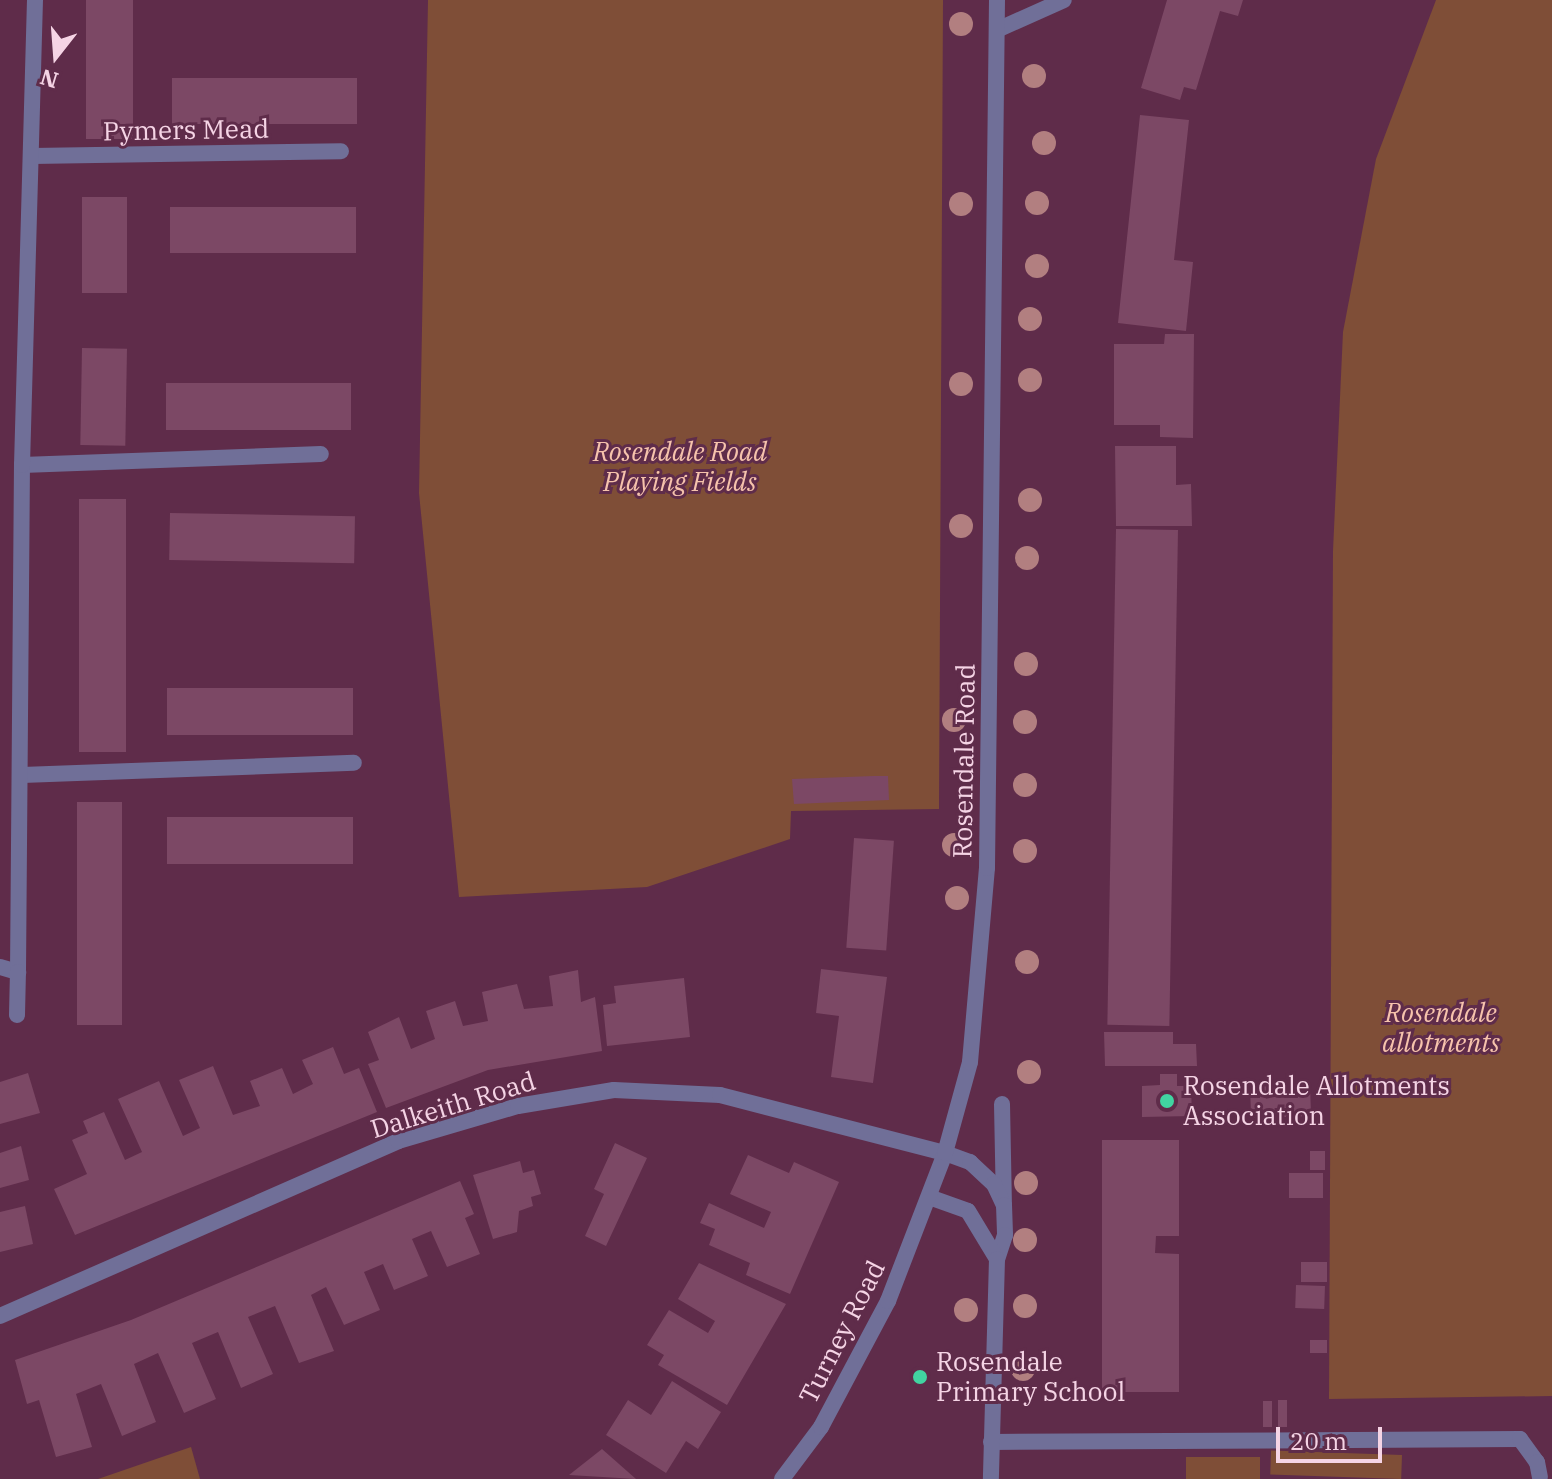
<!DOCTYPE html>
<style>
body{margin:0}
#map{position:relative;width:1552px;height:1479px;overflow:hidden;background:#5f2c4a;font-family:"IBM Plex Serif",serif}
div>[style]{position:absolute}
.green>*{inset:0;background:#7f4e37;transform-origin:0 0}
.building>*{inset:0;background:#7c4865;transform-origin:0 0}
.service>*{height:16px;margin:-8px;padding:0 8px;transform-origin:8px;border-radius:8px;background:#706f98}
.minor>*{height:16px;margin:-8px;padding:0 8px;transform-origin:8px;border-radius:8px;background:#706f98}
.tertiary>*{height:16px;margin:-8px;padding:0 8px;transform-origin:8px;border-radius:8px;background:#706f98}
.trees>*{width:24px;height:24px;margin:-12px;border-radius:50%;background:#b27f80}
.dots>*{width:22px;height:22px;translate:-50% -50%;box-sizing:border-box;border:4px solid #5f2c4a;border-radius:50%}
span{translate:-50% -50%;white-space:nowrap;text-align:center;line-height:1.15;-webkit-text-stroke:6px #5f2c4a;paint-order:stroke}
.street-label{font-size:26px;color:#f5d4e5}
.park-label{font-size:26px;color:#f6c3ac;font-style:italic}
.poi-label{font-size:26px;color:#f5d4e5}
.left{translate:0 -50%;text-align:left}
.north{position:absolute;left:16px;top:16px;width:80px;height:80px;-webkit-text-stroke:6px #5f2c4a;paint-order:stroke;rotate:197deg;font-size:22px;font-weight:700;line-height:32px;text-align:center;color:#f5d4e5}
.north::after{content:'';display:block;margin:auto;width:28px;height:36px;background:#f5d4e5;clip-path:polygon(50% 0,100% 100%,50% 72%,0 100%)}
.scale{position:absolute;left:1276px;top:1427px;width:106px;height:36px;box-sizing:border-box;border:4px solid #f5d4e5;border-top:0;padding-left:10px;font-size:24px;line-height:28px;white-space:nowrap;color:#f5d4e5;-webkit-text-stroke:6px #5f2c4a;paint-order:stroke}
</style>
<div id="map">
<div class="green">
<i style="clip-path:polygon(428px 0,943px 0,939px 809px,791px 811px,790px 839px,647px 887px,459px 897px,419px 493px)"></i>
<i style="clip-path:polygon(1436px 0,1552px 0,1552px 1396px,1329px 1399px,1333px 551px,1343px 332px,1376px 159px)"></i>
<i style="clip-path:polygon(191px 1447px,200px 1479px,98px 1479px)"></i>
<i style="left:1402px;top:1455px;width:24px;height:131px;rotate:92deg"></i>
<i style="left:1186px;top:1457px;width:74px;height:22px"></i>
</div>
<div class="building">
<i style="left:86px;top:0;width:47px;height:139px"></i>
<i style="clip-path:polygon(1167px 0,1243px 0,1238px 16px,1220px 11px,1196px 90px,1184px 87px,1180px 100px,1141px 88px)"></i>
<i style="left:172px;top:78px;width:185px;height:46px"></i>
<i style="clip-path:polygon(1140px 115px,1189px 120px,1174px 260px,1193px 262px,1186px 331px,1118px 323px)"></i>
<i style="left:82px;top:197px;width:45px;height:96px"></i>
<i style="left:170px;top:207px;width:186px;height:46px"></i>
<i style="clip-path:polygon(1165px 334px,1194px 334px,1193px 438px,1160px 437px,1160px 425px,1114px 425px,1114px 344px,1164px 344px)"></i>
<i style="left:82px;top:348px;width:45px;height:97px;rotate:1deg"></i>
<i style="left:166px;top:383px;width:185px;height:47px"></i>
<i style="clip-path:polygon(1115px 446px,1176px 446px,1176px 485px,1191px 484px,1192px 526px,1116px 526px)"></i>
<i style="left:79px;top:499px;width:47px;height:253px"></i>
<i style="left:170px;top:513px;width:185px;height:47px;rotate:1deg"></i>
<i style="left:1178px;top:530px;width:496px;height:62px;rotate:91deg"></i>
<i style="left:353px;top:688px;width:47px;height:186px;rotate:90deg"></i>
<i style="clip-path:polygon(874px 776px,888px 776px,889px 800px,794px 804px,792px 779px)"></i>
<i style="left:77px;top:802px;width:45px;height:223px"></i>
<i style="left:167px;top:817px;width:186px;height:47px"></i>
<i style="left:854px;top:838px;width:40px;height:110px;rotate:4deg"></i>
<i style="clip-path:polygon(821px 969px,887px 977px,873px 1083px,831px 1077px,839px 1016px,816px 1013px)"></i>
<i style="clip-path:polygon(578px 970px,581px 1002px,595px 997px,602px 1051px,488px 1070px,386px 1108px,368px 1064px,379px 1060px,368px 1032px,399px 1017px,411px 1049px,435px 1039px,426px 1011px,455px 1001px,463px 1026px,488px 1021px,482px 992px,517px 984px,524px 1009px,553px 1006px,549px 976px)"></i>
<i style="clip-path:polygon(684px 978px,690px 1037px,607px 1046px,603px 1005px,616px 1003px,614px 986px)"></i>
<i style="clip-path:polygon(1104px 1032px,1173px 1032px,1173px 1044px,1196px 1044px,1197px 1066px,1105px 1066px)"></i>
<i style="clip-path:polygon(333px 1047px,344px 1074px,359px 1068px,377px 1112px,75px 1235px,54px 1189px,87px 1174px,72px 1140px,88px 1133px,83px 1121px,104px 1112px,125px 1160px,142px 1152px,118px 1099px,159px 1081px,183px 1136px,200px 1128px,179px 1080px,213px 1066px,233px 1115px,260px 1106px,250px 1081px,282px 1068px,293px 1094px,313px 1084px,302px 1060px)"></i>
<i style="clip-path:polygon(28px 1073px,40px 1113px,0 1124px,0 1082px)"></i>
<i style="clip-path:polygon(1160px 1074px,1177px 1074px,1177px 1086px,1191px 1086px,1192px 1116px,1142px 1117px,1142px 1086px,1160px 1085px)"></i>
<i style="left:1310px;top:1085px;width:31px;height:60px;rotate:88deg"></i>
<i style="clip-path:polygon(1102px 1140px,1179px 1140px,1179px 1236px,1156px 1236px,1155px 1253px,1179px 1254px,1179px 1392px,1102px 1392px)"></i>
<i style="clip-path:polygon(615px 1143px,647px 1158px,606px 1246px,585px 1236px,604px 1194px,594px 1189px)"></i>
<i style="clip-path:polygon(21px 1146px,29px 1180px,0 1188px,0 1153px)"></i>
<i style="left:1310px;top:1151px;width:15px;height:19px"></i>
<i style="clip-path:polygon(748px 1155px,789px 1173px,794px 1162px,839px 1182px,790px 1294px,746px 1275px,750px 1263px,709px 1245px,715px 1229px,700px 1223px,709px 1203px,764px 1228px,771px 1212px,730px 1194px)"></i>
<i style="clip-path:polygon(520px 1161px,523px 1173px,534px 1170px,541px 1194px,531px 1197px,533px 1206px,519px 1211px,517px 1232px,493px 1239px,473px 1175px)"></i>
<i style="left:1289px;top:1173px;width:34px;height:25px"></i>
<i style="clip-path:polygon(460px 1181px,474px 1214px,465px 1218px,480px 1254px,447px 1267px,431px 1231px,412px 1239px,428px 1276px,394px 1290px,383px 1264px,364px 1272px,380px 1310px,344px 1325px,326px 1287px,311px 1295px,334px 1351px,299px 1363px,275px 1306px,248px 1317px,273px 1374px,241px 1388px,218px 1332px,192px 1343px,216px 1399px,184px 1413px,158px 1353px,134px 1364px,156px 1422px,122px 1436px,101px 1384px,76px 1394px,92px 1447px,56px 1457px,39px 1400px,27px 1404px,15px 1360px,131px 1320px)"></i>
<i style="clip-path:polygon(25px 1206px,33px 1244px,0 1252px,0 1212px)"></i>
<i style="left:1301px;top:1262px;width:26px;height:20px"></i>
<i style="clip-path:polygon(699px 1263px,786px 1304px,727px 1405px,658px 1365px,664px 1355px,647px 1345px,669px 1310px,708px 1333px,715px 1321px,678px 1299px)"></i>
<i style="left:1296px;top:1285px;width:29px;height:23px;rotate:2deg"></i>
<i style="left:1310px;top:1340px;width:17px;height:13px"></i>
<i style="clip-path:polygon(672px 1381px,721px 1412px,698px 1449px,686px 1441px,666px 1473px,606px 1435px,628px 1400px,651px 1415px)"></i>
<i style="left:1278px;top:1400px;width:9px;height:27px"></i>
<i style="left:1263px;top:1401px;width:9px;height:26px"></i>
<i style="clip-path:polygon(602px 1449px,636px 1479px,569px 1475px)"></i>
</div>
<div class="service">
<i style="left:1002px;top:1104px;width:101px;rotate:88.9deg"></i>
</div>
<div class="minor">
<i style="left:32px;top:156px;width:309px;rotate:-0.9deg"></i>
<i style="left:22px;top:465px;width:299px;rotate:-2.1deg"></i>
<i style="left:22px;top:775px;width:332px;rotate:-2.1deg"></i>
<i style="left:0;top:967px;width:19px;rotate:16deg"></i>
<i style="left:18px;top:972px;width:507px;rotate:-89.55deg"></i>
<i style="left:22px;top:465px;width:465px;rotate:-88.4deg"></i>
<i style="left:17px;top:1015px;width:43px;rotate:-88.7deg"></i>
<i style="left:0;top:1316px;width:435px;rotate:-23.7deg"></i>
<i style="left:398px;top:1141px;width:125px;rotate:-16.3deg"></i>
<i style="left:518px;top:1106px;width:97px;rotate:-9.5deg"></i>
<i style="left:614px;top:1090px;width:106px;rotate:2.7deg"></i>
<i style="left:720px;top:1095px;width:232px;rotate:14.5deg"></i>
<i style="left:991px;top:1442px;width:529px;rotate:-0.32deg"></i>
<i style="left:1520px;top:1439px;width:29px;rotate:54deg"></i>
<i style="left:1537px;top:1462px;width:15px;rotate:79deg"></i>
</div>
<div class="tertiary">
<i style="left:997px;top:30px;width:73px;rotate:-24.1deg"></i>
<i style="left:945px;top:1153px;width:27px;rotate:20deg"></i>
<i style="left:970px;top:1162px;width:33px;rotate:43deg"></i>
<i style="left:994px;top:1184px;width:23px;rotate:65deg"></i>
<i style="left:1004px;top:1205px;width:30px;rotate:88deg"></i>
<i style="left:1005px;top:1235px;width:25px;rotate:108deg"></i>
<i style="left:929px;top:1197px;width:41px;rotate:19.7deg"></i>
<i style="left:968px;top:1211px;width:56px;rotate:58.9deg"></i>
<i style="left:997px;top:1259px;width:220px;rotate:91.6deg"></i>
<i style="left:782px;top:1479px;width:65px;rotate:-53.1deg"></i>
<i style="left:821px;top:1427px;width:143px;rotate:-62deg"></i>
<i style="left:888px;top:1301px;width:159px;rotate:-68.9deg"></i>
<i style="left:945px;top:1153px;width:94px;rotate:-74.6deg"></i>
<i style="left:970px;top:1062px;width:195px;rotate:-85deg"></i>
<i style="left:987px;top:868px;width:868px;rotate:-89.34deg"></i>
</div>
<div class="trees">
<i style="left:961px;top:24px"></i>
<i style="left:1034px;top:76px"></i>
<i style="left:1044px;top:143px"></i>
<i style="left:1037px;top:203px"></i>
<i style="left:961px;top:204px"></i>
<i style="left:1037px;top:266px"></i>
<i style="left:1030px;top:319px"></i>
<i style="left:1030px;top:380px"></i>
<i style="left:961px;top:384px"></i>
<i style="left:1030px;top:500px"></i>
<i style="left:961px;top:526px"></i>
<i style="left:1027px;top:558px"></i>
<i style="left:1026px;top:664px"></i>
<i style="left:954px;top:720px"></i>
<i style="left:1025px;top:722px"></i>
<i style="left:1025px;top:785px"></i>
<i style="left:954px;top:845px"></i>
<i style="left:1025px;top:851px"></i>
<i style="left:957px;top:898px"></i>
<i style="left:1027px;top:962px"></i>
<i style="left:1029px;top:1072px"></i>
<i style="left:1026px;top:1183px"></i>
<i style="left:1025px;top:1240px"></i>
<i style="left:1025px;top:1306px"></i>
<i style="left:966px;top:1310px"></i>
<i style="left:1023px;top:1369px"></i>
</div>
<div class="dots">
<i style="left:1167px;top:1101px;background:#41d4a1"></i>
<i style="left:920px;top:1377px;background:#41d4a1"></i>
</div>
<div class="street-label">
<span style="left:186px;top:130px;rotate:-1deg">Pymers Mead</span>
<span style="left:964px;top:761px;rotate:-89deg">Rosendale Road</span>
<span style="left:453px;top:1105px;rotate:-17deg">Dalkeith Road</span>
<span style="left:842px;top:1332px;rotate:-63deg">Turney Road</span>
</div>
<div class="park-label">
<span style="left:680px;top:467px">Rosendale Road<br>Playing Fields</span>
<span style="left:1441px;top:1028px">Rosendale<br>allotments</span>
</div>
<div class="poi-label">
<span class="left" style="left:1183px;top:1101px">Rosendale Allotments<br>Association</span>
<span class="left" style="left:936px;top:1377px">Rosendale<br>Primary School</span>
</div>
<div class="north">N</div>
<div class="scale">20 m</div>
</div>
